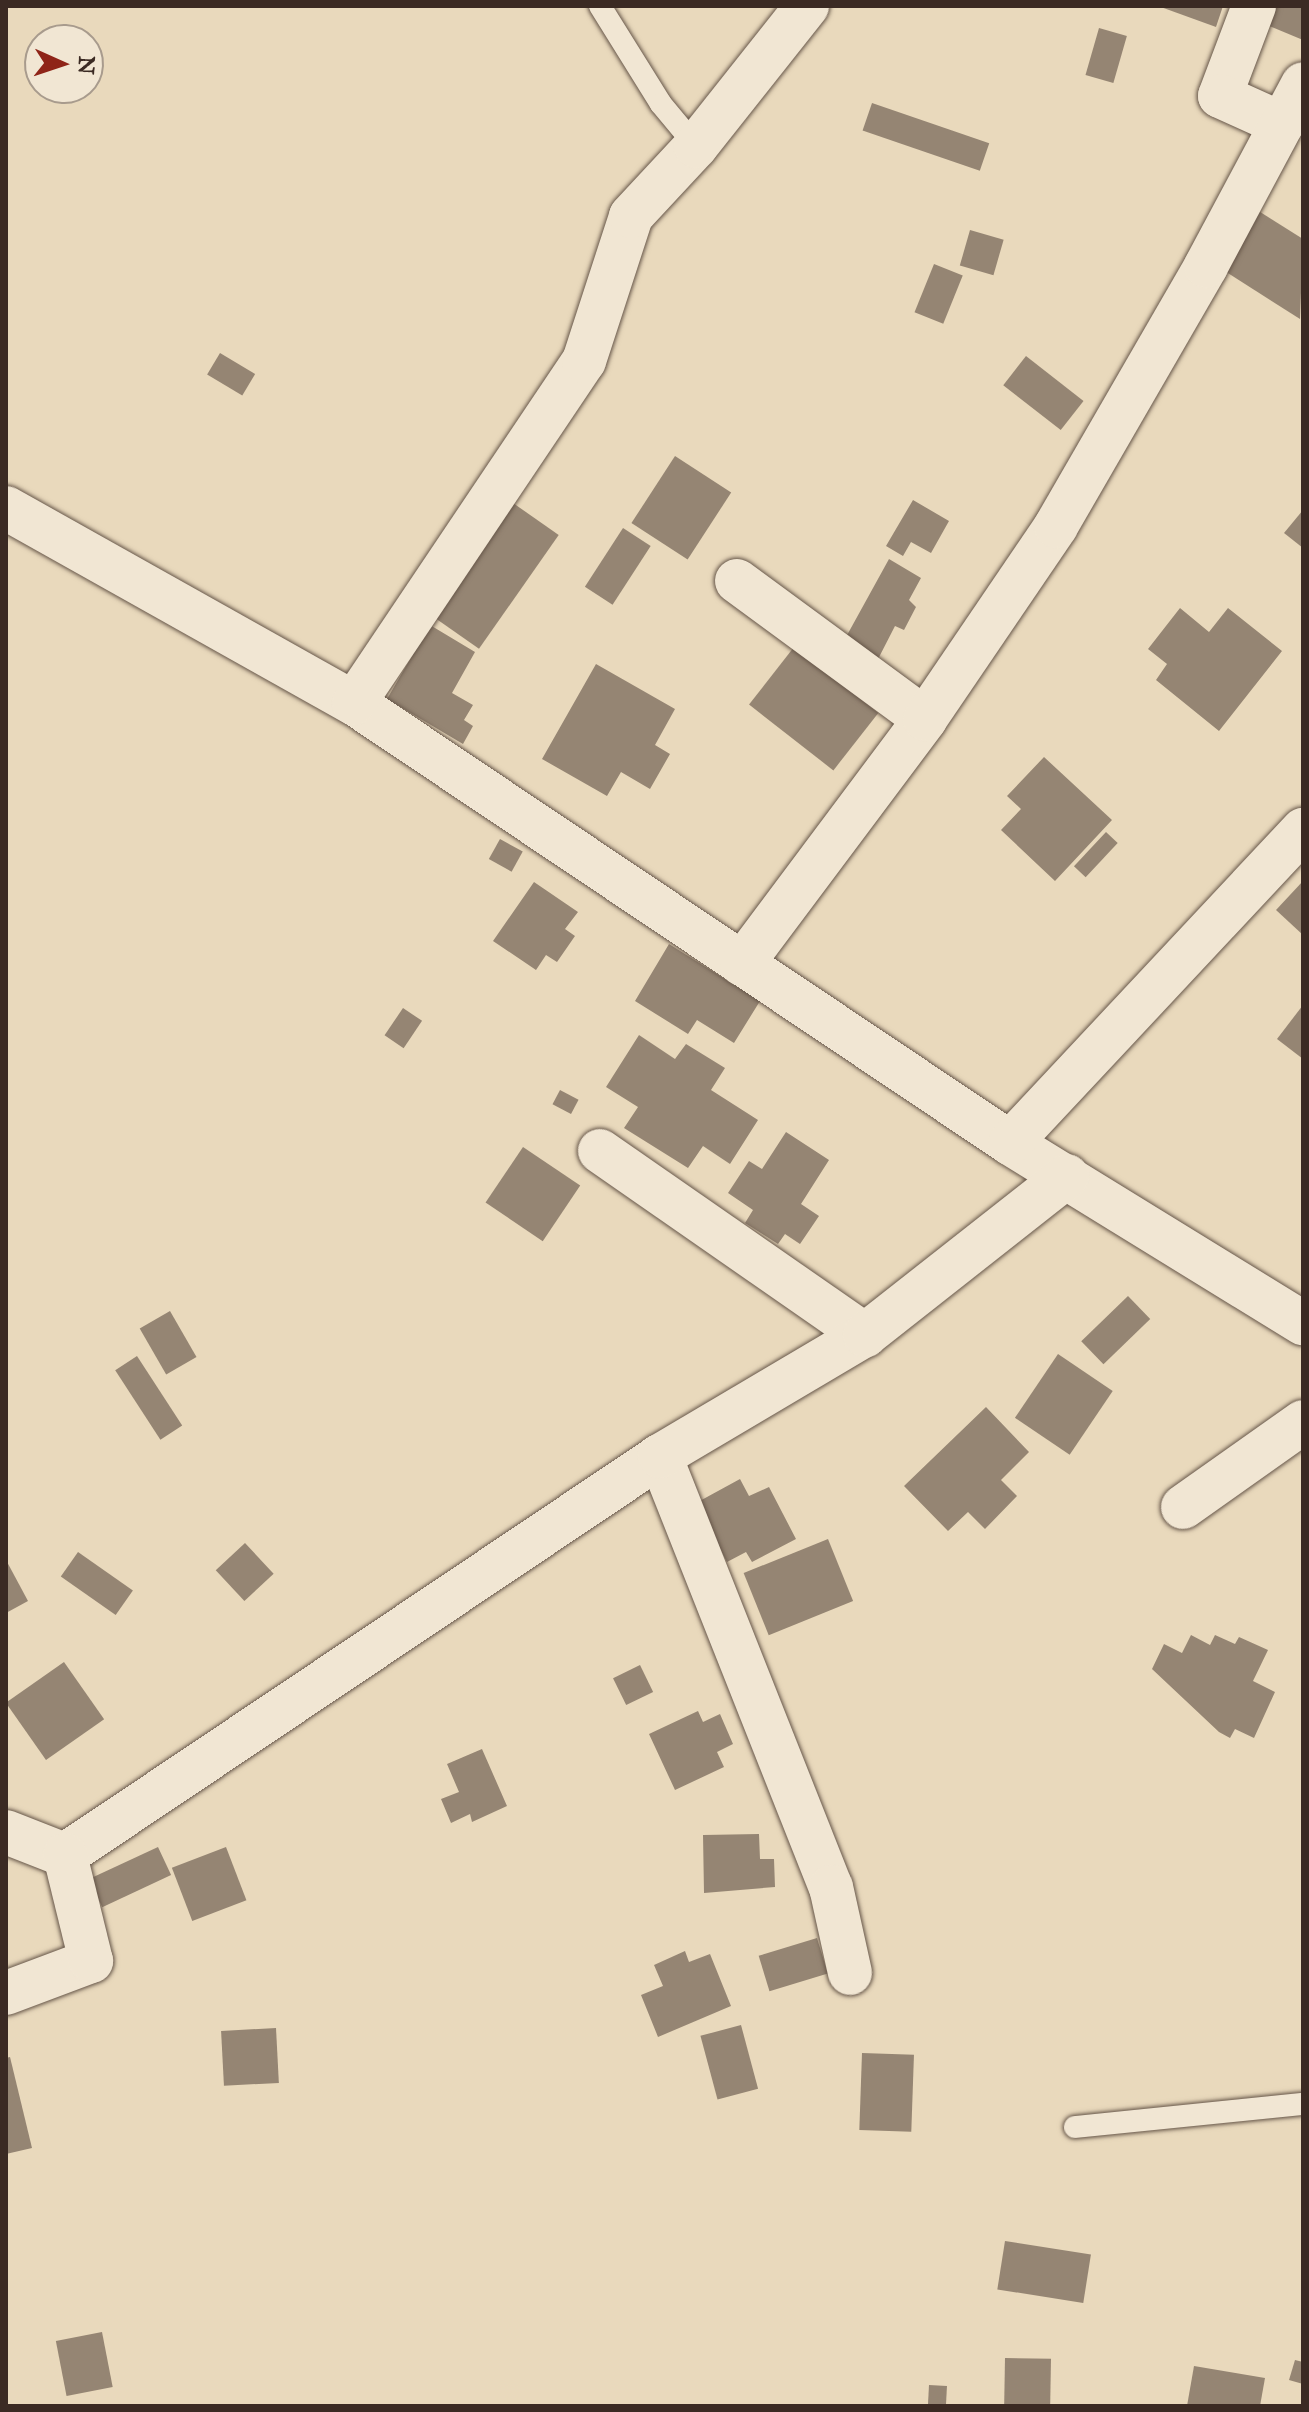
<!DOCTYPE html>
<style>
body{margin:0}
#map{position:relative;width:1309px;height:2412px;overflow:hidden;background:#e9d9bc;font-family:"IM FELL Great Primer",serif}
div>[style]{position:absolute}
.building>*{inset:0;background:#958573;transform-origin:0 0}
.roads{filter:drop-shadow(0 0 2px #665649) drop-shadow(0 0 2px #665649)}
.service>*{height:22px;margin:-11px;padding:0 11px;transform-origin:11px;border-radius:11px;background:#f1e6d3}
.minor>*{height:44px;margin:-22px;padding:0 22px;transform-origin:22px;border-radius:22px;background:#f1e6d3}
span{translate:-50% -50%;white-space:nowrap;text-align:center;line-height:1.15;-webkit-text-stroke:6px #f1e6d3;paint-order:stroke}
.frame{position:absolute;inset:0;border:8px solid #3b2a23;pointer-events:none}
.north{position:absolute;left:24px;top:24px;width:80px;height:80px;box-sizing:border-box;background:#f1e6d3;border:2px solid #a89b8d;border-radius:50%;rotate:93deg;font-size:22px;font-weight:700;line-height:32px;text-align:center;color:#3b2a23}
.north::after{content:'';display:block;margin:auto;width:28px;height:36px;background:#8f2418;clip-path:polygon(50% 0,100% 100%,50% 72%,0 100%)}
</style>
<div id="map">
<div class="building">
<i style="clip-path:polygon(1158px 6px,1223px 6px,1216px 27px)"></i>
<i style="clip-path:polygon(1263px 6px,1303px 6px,1303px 40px,1257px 21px)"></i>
<i style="left:1099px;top:28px;width:29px;height:49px;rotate:16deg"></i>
<i style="left:872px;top:103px;width:124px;height:29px;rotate:19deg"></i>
<i style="clip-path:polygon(1257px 210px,1303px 239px,1300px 319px,1220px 268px)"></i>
<i style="left:970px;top:230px;width:35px;height:37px;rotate:16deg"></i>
<i style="left:934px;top:264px;width:31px;height:52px;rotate:22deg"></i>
<i style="left:220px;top:353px;width:41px;height:25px;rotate:31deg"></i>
<i style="left:1026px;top:356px;width:73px;height:37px;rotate:38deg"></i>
<i style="left:675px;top:456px;width:67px;height:80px;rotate:33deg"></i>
<i style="left:503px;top:496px;width:68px;height:139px;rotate:35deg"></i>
<i style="clip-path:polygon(913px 500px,949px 521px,931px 553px,911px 542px,903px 556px,886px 546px)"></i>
<i style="clip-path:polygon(1303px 510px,1303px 548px,1284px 533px)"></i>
<i style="left:623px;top:528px;width:33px;height:70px;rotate:33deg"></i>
<i style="clip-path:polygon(889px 559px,921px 578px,909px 600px,916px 607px,904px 630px,895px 626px,875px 665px,846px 637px)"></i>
<i style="clip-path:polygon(1180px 608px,1209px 632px,1228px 608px,1282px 651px,1219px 731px,1156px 680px,1167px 664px,1148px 649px)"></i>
<i style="clip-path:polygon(430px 625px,475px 652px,452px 693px,473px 705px,464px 720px,473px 726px,463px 744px,387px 699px)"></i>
<i style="left:794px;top:647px;width:107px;height:73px;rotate:38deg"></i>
<i style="clip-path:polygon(596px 664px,675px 709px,655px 745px,670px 754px,650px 789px,621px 772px,607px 796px,542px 759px)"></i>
<i style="clip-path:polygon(1044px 757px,1112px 820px,1055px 881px,1001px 830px,1021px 809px,1007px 796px)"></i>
<i style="left:1106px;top:832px;width:16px;height:47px;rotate:43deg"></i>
<i style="left:500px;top:839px;width:26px;height:23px;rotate:29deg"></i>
<i style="clip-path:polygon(1303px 881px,1303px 935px,1276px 910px)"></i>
<i style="clip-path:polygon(534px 882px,578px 912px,565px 929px,575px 936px,557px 962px,546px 955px,536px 970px,493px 941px)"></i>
<i style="clip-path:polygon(669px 944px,760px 1001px,734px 1043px,697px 1020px,688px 1034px,635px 1001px)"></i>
<i style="clip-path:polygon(1303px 1005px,1303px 1059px,1277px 1039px)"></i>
<i style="left:403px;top:1008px;width:23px;height:33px;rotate:34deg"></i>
<i style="clip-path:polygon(639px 1035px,675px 1059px,686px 1044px,725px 1068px,711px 1090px,758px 1120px,730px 1164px,703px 1146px,688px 1168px,624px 1128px,638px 1107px,606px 1087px)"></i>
<i style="left:560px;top:1090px;width:21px;height:16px;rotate:28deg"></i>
<i style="clip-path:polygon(786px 1132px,829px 1160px,801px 1204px,819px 1216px,800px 1244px,785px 1234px,778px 1244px,745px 1223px,753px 1210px,728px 1193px,749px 1161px,762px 1169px)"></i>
<i style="left:523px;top:1147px;width:69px;height:67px;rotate:34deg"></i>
<i style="left:1128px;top:1296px;width:32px;height:65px;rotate:46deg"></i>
<i style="left:170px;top:1311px;width:53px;height:35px;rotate:60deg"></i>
<i style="left:1058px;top:1354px;width:66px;height:77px;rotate:34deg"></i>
<i style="left:137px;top:1356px;width:83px;height:26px;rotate:57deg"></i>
<i style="clip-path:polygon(986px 1407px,1029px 1452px,1001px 1480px,1017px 1496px,985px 1529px,968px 1512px,948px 1531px,904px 1486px)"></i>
<i style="clip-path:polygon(740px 1479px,749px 1496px,769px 1487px,796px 1539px,752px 1562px,746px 1552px,727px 1562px,696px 1503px)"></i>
<i style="left:828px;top:1539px;width:67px;height:91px;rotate:68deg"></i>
<i style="left:245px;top:1543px;width:42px;height:40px;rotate:47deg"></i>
<i style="left:78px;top:1552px;width:67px;height:30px;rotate:35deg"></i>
<i style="clip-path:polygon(6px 1560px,28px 1601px,6px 1613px)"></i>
<i style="clip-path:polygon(1191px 1635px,1210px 1645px,1215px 1635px,1235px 1644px,1239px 1637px,1268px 1650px,1253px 1681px,1275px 1692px,1254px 1738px,1235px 1729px,1230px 1738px,1219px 1732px,1152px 1669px,1164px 1644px,1182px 1653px)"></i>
<i style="left:64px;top:1662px;width:70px;height:71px;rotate:55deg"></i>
<i style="left:640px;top:1665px;width:30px;height:30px;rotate:64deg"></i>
<i style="clip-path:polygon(698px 1711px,703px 1722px,720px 1714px,733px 1744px,717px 1752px,724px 1767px,675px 1790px,649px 1734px)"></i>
<i style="clip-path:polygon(482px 1749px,507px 1806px,472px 1822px,470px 1814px,451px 1823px,441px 1799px,459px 1792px,447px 1764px)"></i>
<i style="clip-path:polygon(759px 1834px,760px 1859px,774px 1859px,775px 1887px,704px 1893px,703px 1835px)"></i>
<i style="left:158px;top:1847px;width:31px;height:76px;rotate:65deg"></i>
<i style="left:226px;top:1847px;width:57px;height:58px;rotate:69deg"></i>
<i style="left:817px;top:1938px;width:37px;height:61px;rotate:73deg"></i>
<i style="clip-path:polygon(685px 1951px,689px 1962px,710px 1954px,731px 2006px,658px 2037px,641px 1995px,663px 1986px,654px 1965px)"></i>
<i style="left:741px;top:2025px;width:66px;height:42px;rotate:75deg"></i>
<i style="left:276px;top:2028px;width:55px;height:55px;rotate:87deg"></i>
<i style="left:862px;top:2053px;width:52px;height:77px;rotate:2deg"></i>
<i style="clip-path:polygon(10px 2057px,32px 2148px,6px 2154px,6px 2058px)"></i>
<i style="left:1005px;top:2241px;width:87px;height:49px;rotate:9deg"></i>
<i style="left:102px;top:2332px;width:56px;height:47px;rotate:79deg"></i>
<i style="left:1005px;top:2358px;width:46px;height:48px;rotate:1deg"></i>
<i style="clip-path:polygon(1295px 2360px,1303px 2362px,1303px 2384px,1289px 2380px)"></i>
<i style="clip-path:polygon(1194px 2366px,1265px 2378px,1260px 2406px,1187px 2406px)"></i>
<i style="left:929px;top:2385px;width:18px;height:21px;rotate:3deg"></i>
</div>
<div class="roads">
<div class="service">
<i style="left:600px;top:6px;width:115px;rotate:58.1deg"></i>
<i style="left:661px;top:104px;width:55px;rotate:50.2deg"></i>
<i style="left:1075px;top:2127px;width:229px;rotate:-5.8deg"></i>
</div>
<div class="minor">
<i style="left:1254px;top:6px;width:96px;rotate:110.7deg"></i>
<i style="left:1220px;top:96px;width:68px;rotate:24.3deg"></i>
<i style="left:6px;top:508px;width:399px;rotate:29.3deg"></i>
<i style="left:354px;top:703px;width:790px;rotate:33.85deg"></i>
<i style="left:1010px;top:1143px;width:344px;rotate:31.6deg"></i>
<i style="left:737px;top:581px;width:233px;rotate:36.3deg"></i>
<i style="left:354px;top:703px;width:412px;rotate:-56.1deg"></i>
<i style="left:584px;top:361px;width:152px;rotate:-72deg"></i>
<i style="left:631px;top:216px;width:96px;rotate:-47.1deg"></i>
<i style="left:696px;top:146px;width:179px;rotate:-51.6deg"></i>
<i style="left:742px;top:964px;width:306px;rotate:-53.2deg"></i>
<i style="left:925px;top:719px;width:233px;rotate:-55.8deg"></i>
<i style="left:1056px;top:526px;width:300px;rotate:-60deg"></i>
<i style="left:1206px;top:266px;width:206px;rotate:-61.9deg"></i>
<i style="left:1010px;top:1143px;width:429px;rotate:-46.9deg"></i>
<i style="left:600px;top:1151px;width:323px;rotate:34.8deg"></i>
<i style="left:660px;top:1456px;width:464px;rotate:68.4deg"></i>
<i style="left:831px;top:1887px;width:88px;rotate:77.5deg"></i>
<i style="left:1183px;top:1507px;width:147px;rotate:-35.3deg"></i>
<i style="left:6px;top:1832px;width:63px;rotate:21.3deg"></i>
<i style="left:65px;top:1855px;width:716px;rotate:-33.85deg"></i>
<i style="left:660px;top:1456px;width:238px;rotate:-30.6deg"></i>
<i style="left:865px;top:1335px;width:257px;rotate:-38.2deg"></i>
<i style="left:6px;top:1993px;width:91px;rotate:-20.6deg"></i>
<i style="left:91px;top:1961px;width:109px;rotate:-103.8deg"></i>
</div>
</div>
<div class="frame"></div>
<div class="north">N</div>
</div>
